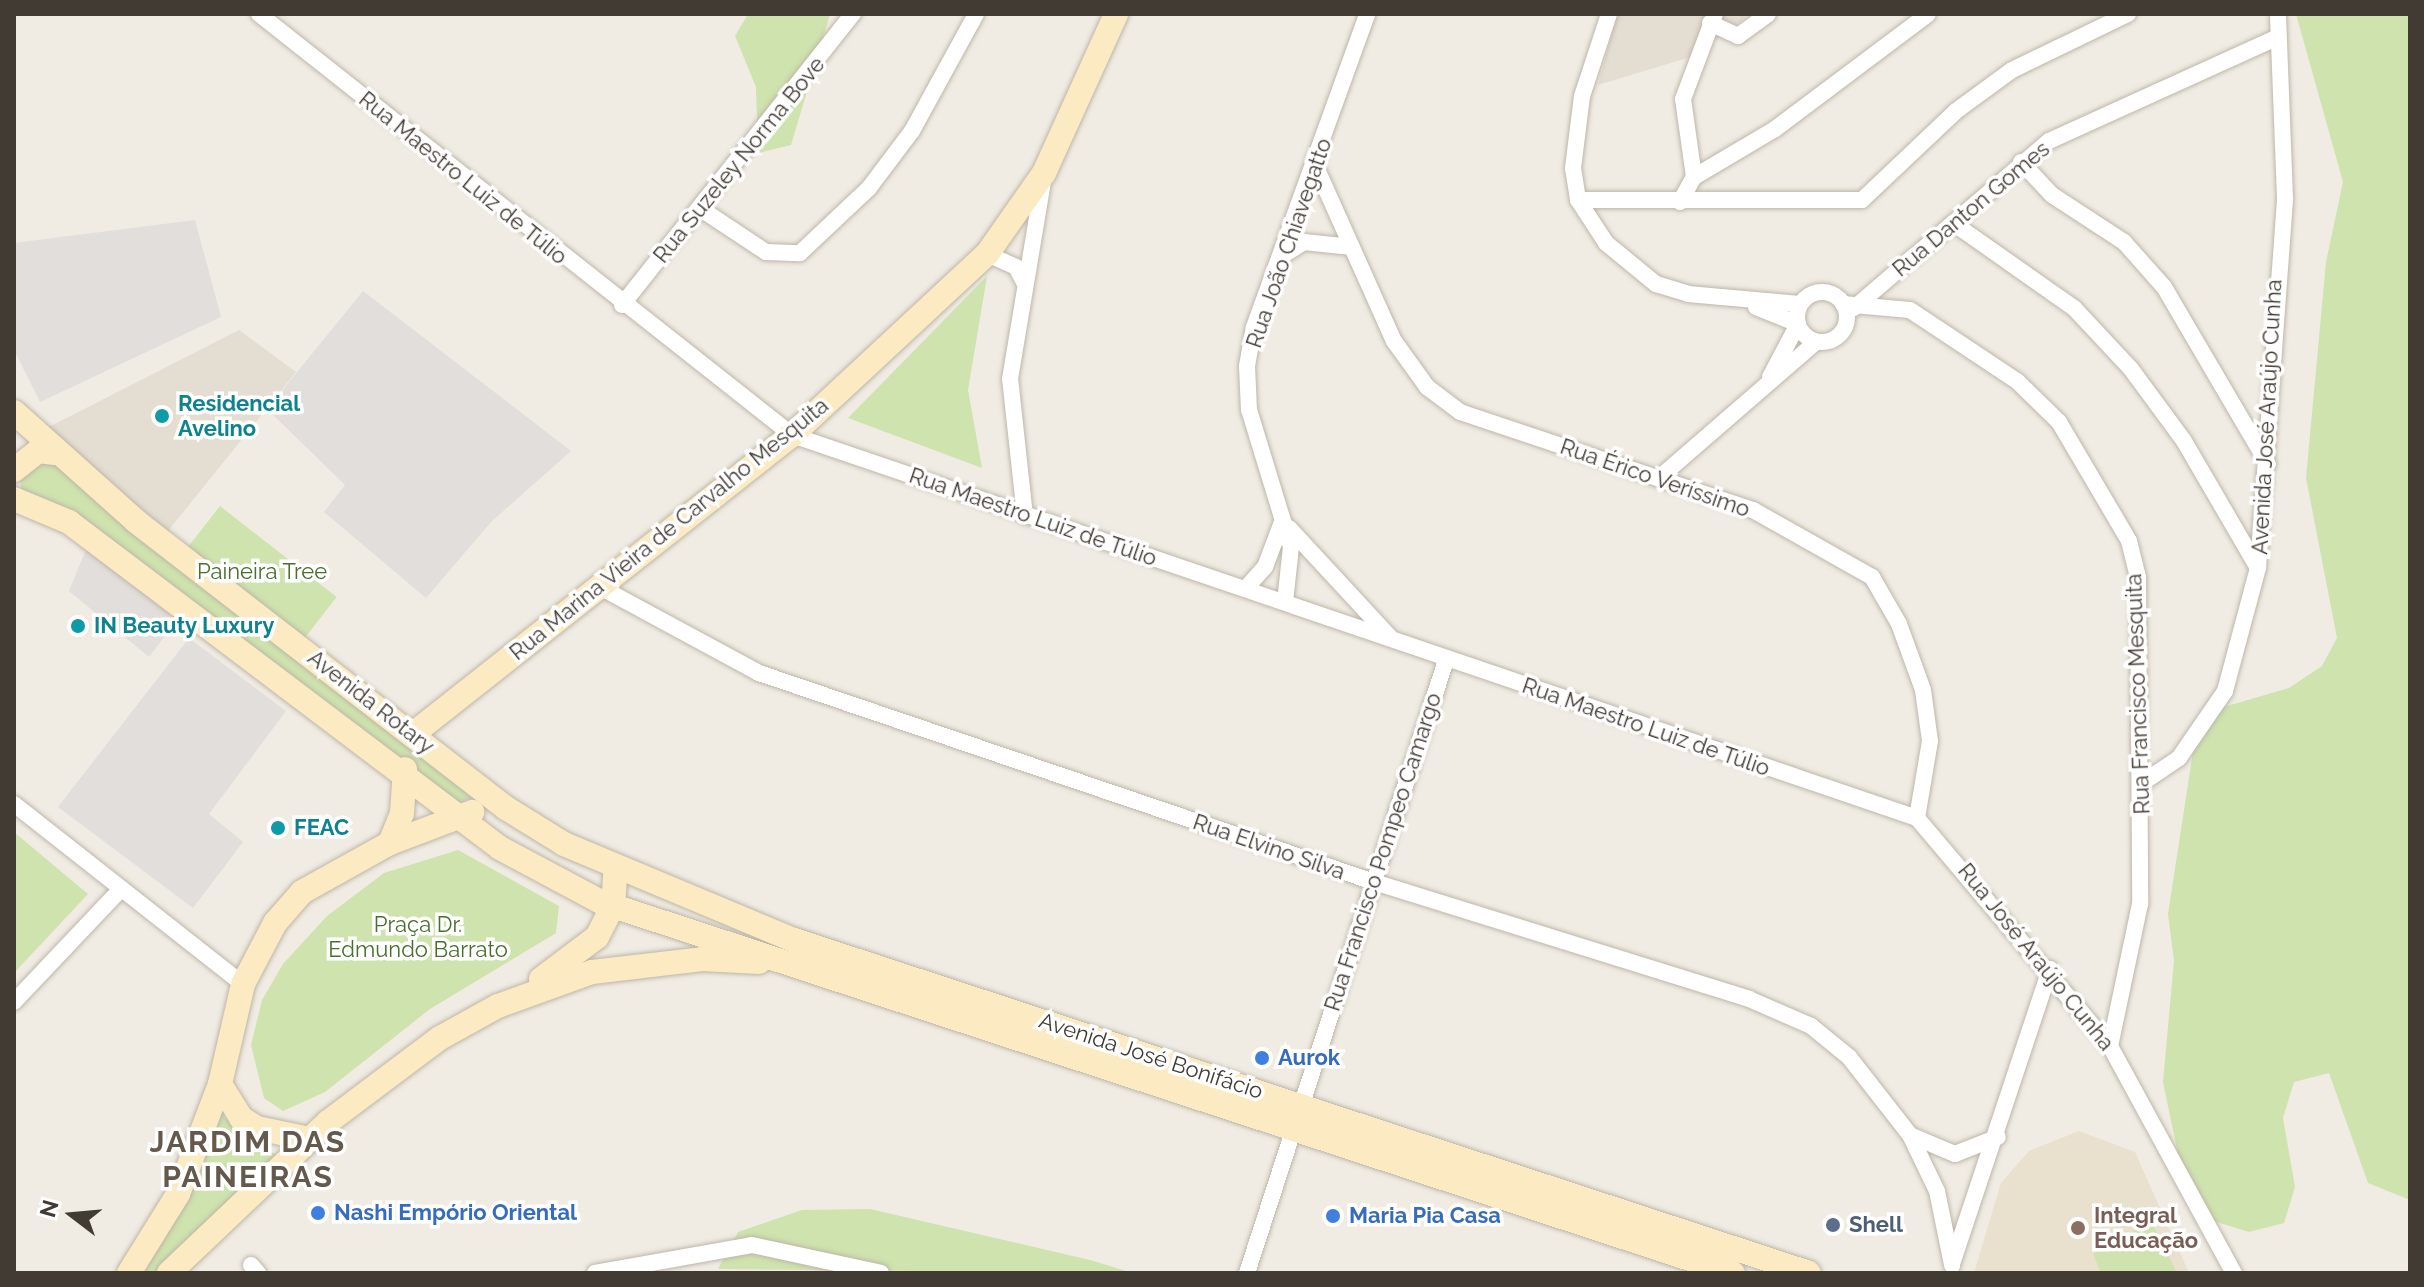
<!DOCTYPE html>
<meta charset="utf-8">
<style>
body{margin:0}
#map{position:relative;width:2424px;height:1287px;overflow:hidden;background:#f0ece3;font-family:Raleway,sans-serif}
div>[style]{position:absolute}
.residential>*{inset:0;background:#e4ddd1}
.education>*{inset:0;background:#e9e0cd}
.green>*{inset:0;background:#cee3ad;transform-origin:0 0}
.parking>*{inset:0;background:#e1dedb}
.roads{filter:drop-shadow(0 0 2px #beb6a9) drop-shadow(0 0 2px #beb6a9)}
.street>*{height:16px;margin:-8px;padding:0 8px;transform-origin:8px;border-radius:8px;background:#fff}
.street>.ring{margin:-8px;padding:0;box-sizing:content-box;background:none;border:16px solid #fff;border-radius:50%}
.secondary>*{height:24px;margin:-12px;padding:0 12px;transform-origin:12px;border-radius:12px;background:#fbeac2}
.dots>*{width:22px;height:22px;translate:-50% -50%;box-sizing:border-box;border:4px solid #fff;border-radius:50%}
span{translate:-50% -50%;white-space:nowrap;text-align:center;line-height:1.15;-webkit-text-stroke:7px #fff;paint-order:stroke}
.street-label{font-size:22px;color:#423b34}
.culture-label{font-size:22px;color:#0d838f;font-weight:700}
.left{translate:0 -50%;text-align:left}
.park-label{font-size:22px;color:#486f2b}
.shop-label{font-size:22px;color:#366cbe;font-weight:700}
.education-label{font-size:22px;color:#785e54;font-weight:700}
.service-label{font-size:22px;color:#4e5e75;font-weight:700}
.district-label{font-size:30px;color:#64594b;font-weight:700;letter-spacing:2px}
.frame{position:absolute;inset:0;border:16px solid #423b34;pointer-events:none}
.north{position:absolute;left:32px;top:1175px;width:80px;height:80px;-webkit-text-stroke:6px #fff;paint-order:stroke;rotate:286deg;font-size:22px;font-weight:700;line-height:32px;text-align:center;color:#423b34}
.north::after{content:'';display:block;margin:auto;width:28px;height:36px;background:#423b34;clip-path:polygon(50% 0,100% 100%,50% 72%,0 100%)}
</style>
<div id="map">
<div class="residential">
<i style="clip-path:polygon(1617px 14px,1749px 14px,1697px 55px,1598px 85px)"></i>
<i style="clip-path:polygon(239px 330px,296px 372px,168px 531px,45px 429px)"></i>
</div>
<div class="education">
<i style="clip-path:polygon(2079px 1131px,2135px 1152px,2189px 1273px,1974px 1273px,2001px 1183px,2029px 1151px)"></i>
</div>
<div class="green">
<i style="clip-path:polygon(748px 14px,830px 14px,791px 145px,758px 153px,756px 87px,735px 36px)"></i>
<i style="clip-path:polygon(2296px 14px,2410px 14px,2410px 1200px,2368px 1183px,2329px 1073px,2294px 1082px,2283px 1118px,2295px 1187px,2284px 1223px,2249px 1232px,2207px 1219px,2179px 1159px,2163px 1082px,2174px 961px,2168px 914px,2195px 739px,2210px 711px,2289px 688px,2322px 666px,2337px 638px,2306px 478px,2326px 262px,2343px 182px)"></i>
<i style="clip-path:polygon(987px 276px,968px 390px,982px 468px,848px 418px)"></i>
<i style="clip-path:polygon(53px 459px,478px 795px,455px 804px,22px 494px,19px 474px,28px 463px)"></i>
<i style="left:220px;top:506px;width:148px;height:53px;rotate:38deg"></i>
<i style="clip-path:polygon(14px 832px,88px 894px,14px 973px)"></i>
<i style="clip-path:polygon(458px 850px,559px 906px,556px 933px,430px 1009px,325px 1092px,283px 1111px,264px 1098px,251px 1045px,262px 1000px,283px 964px,327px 916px,384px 873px)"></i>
<i style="clip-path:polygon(221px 1114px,254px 1146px,278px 1155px,155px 1273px,140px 1273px,187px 1203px)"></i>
<i style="clip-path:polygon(870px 1209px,1090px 1260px,1133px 1273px,718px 1269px,738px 1232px,802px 1210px)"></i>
<i style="clip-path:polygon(2151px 1221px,2177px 1273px,2101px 1273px,2093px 1254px)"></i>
</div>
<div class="parking">
<i style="clip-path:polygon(195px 220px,221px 317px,40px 402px,14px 350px,14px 243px)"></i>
<i style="clip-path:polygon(363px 291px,571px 451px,491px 522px,426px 598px,324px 512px,345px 485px,267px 409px)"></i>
<i style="clip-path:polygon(87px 547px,180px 616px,149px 657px,69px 591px)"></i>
<i style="clip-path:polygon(189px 638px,286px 711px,209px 814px,243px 842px,193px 908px,58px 807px)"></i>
</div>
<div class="roads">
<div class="street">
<i style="left:259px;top:14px;width:679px;rotate:38.3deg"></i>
<i style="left:792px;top:435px;width:1188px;rotate:18.8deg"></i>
<i style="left:1917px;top:818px;width:299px;rotate:49.8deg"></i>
<i style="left:2110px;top:1046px;width:259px;rotate:61.4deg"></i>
<i style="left:1609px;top:14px;width:86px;rotate:108.2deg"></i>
<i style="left:1582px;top:96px;width:73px;rotate:97.1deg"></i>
<i style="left:1573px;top:168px;width:32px;rotate:81deg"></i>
<i style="left:1578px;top:200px;width:51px;rotate:56.9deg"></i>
<i style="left:1606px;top:243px;width:65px;rotate:39.4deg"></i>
<i style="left:1656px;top:284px;width:34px;rotate:17deg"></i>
<i style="left:1688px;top:294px;width:112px;rotate:5.1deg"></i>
<i style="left:1710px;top:23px;width:31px;rotate:25deg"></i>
<i style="left:1738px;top:36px;width:37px;rotate:-36deg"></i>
<i style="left:2021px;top:162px;width:45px;rotate:46.8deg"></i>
<i style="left:2052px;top:195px;width:86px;rotate:33.1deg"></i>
<i style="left:2124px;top:242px;width:60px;rotate:48.4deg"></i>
<i style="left:2164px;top:287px;width:205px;rotate:59.6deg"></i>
<i style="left:1316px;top:167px;width:191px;rotate:65.9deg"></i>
<i style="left:1394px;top:341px;width:57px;rotate:54.3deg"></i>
<i style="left:1427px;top:387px;width:41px;rotate:37.1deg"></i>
<i style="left:1460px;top:412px;width:309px;rotate:18.5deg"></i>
<i style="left:1753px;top:510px;width:137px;rotate:29.4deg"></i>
<i style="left:1872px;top:577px;width:54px;rotate:60.1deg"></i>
<i style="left:1899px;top:624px;width:70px;rotate:70deg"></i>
<i style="left:1923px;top:690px;width:51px;rotate:82.2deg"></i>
<i style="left:1930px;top:741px;width:78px;rotate:99.6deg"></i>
<i style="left:1694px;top:177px;width:79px;rotate:-98deg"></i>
<i style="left:1683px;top:99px;width:91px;rotate:-69.4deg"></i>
<i style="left:1578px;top:200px;width:284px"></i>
<i style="left:1862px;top:200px;width:129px;rotate:-43.4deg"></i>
<i style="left:1956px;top:111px;width:69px;rotate:-36.2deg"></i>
<i style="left:2012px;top:70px;width:129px;rotate:-25.8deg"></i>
<i style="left:1680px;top:202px;width:29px;rotate:-61deg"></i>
<i style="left:1694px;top:177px;width:94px;rotate:-30.7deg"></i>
<i style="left:1775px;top:129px;width:191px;rotate:-36.9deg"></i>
<i style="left:701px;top:209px;width:78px;rotate:33.5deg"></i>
<i style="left:766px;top:252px;width:34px;rotate:2deg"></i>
<i style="left:800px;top:253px;width:95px;rotate:-43.3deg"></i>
<i style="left:869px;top:188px;width:71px;rotate:-53deg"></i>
<i style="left:912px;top:131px;width:133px;rotate:-61.3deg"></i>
<i style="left:1953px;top:223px;width:148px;rotate:35.1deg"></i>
<i style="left:2074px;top:308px;width:83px;rotate:46.9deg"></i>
<i style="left:2131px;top:369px;width:89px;rotate:53.6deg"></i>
<i style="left:2184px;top:441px;width:147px;rotate:59.8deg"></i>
<i style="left:987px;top:254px;width:32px;rotate:24deg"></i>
<i style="left:1016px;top:267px;width:17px;rotate:62deg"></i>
<i style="left:1280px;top:257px;width:28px;rotate:-32deg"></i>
<i style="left:1304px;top:242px;width:48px;rotate:5.9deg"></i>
<i class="ring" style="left:1797px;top:292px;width:34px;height:34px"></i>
<i style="left:1843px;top:304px;width:67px;rotate:5.1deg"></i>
<i style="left:1910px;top:310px;width:128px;rotate:33.6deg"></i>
<i style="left:2017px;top:381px;width:59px;rotate:44.3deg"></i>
<i style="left:2059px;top:422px;width:138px;rotate:59.5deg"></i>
<i style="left:2129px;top:541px;width:38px;rotate:76deg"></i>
<i style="left:2138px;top:578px;width:326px;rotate:89.6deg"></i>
<i style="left:2140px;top:904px;width:145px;rotate:101.9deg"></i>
<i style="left:622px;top:305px;width:372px;rotate:-51.6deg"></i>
<i style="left:1756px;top:307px;width:45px;rotate:22deg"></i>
<i style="left:1798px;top:324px;width:60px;rotate:117.8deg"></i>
<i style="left:1854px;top:308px;width:257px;rotate:-40.6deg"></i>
<i style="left:2049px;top:141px;width:252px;rotate:-24.4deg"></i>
<i style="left:1659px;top:478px;width:208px;rotate:-40.9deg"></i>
<i style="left:1025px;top:516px;width:138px;rotate:-96.2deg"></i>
<i style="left:1010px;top:379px;width:200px;rotate:-80.5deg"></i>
<i style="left:1289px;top:528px;width:149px;rotate:47.2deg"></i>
<i style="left:600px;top:587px;width:181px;rotate:28.4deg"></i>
<i style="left:759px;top:673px;width:650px;rotate:18.77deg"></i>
<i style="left:1374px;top:882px;width:393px;rotate:17.3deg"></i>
<i style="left:1749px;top:999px;width:68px;rotate:23.5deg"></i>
<i style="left:1811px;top:1026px;width:49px;rotate:39.2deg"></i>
<i style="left:1849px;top:1057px;width:99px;rotate:52deg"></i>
<i style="left:1910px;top:1135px;width:62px;rotate:64.3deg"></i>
<i style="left:1937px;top:1191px;width:76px;rotate:78.5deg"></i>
<i style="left:1246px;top:588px;width:28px;rotate:-48deg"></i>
<i style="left:1265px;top:567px;width:48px;rotate:-69.3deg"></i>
<i style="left:1285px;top:602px;width:55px;rotate:-83.8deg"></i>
<i style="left:1291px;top:547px;width:143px;rotate:-107deg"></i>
<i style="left:1249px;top:410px;width:44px;rotate:-92.6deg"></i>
<i style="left:1247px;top:366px;width:40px;rotate:-80deg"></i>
<i style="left:1254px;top:327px;width:333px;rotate:-70.1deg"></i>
<i style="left:2142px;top:783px;width:45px;rotate:-34deg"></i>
<i style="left:2179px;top:758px;width:81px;rotate:-55.5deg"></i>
<i style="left:2225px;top:691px;width:127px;rotate:-75deg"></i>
<i style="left:2258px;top:568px;width:371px;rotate:-85.8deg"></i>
<i style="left:2285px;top:198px;width:184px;rotate:-92.2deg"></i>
<i style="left:14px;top:804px;width:291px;rotate:38.2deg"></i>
<i style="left:14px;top:1002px;width:156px;rotate:-46.6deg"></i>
<i style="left:1910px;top:1135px;width:49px;rotate:22.9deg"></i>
<i style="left:1955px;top:1154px;width:46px;rotate:-21.6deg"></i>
<i style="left:1952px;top:1264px;width:311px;rotate:-71.6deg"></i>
<i style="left:251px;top:1265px;width:11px;rotate:49deg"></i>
<i style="left:595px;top:1273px;width:159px;rotate:-10.1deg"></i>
<i style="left:752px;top:1245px;width:132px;rotate:12.2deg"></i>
<i style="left:1247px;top:1273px;width:644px;rotate:-72.01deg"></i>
</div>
<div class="secondary">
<i style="left:14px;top:412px;width:165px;rotate:41.8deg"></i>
<i style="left:137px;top:522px;width:467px;rotate:37.8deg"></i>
<i style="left:506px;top:808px;width:68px;rotate:31.8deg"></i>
<i style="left:564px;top:844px;width:246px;rotate:22.7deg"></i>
<i style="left:791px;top:939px;width:1071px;rotate:18.16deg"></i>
<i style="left:14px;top:470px;width:31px;rotate:-38deg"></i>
<i style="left:38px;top:451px;width:17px;rotate:7deg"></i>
<i style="left:14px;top:499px;width:60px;rotate:22.7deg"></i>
<i style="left:69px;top:522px;width:540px;rotate:37.1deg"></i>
<i style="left:500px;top:848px;width:115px;rotate:28.1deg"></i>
<i style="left:601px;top:902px;width:1191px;rotate:18.15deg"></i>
<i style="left:413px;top:734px;width:483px;rotate:-38.3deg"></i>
<i style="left:792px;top:435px;width:266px;rotate:-42.9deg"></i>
<i style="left:987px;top:254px;width:99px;rotate:-54.9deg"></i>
<i style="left:1044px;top:173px;width:175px;rotate:-65.6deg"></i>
<i style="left:390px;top:843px;width:32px;rotate:-68deg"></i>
<i style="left:402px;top:813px;width:44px;rotate:-86.1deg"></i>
<i style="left:541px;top:979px;width:70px;rotate:-36.9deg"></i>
<i style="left:597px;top:937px;width:35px;rotate:-63deg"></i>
<i style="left:613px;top:906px;width:39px;rotate:-86deg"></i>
<i style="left:220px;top:1084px;width:40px;rotate:58deg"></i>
<i style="left:241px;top:1118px;width:19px;rotate:32deg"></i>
<i style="left:257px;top:1128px;width:54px;rotate:11.7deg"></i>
<i style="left:129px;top:1273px;width:93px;rotate:-58.2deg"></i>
<i style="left:178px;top:1194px;width:118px;rotate:-69.1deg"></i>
<i style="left:220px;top:1084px;width:103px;rotate:-77deg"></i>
<i style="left:243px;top:984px;width:69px;rotate:-62.3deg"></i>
<i style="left:275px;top:923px;width:41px;rotate:-48.9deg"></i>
<i style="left:302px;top:892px;width:101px;rotate:-29.1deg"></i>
<i style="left:390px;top:843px;width:88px;rotate:-20.7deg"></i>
<i style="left:169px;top:1273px;width:219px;rotate:-43.5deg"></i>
<i style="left:328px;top:1122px;width:140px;rotate:-36.9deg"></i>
<i style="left:440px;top:1038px;width:66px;rotate:-28.9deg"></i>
<i style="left:498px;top:1006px;width:100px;rotate:-19.9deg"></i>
<i style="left:592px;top:972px;width:111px;rotate:-6.7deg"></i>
<i style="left:702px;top:959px;width:57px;rotate:3deg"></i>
</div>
</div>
<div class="dots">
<i style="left:162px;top:416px;background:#0f9aa8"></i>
<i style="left:78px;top:626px;background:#0f9aa8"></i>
<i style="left:278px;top:828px;background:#0f9aa8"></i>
<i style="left:1262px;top:1058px;background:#3f7fe0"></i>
<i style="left:318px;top:1213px;background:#3f7fe0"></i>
<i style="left:1333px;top:1216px;background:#3f7fe0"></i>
<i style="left:1833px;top:1225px;background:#5c6f8a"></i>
<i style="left:2078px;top:1228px;background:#8d6e63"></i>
</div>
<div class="street-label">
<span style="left:739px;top:160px;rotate:-51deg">Rua Suzeley Norma Bove</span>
<span style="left:463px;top:178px;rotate:39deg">Rua Maestro Luiz de Túlio</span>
<span style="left:1971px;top:209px;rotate:-40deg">Rua Danton Gomes</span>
<span style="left:1289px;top:243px;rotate:-71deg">Rua João Chiavegatto</span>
<span style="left:2267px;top:417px;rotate:-87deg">Avenida José Araújo Cunha</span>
<span style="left:1655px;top:478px;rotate:19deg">Rua Érico Veríssimo</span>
<span style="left:1033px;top:517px;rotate:19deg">Rua Maestro Luiz de Túlio</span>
<span style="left:669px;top:529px;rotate:-39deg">Rua Marina Vieira de Carvalho Mesquita</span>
<span style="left:2138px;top:694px;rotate:-92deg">Rua Francisco Mesquita</span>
<span style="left:371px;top:702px;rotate:38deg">Avenida Rotary</span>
<span style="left:1646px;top:727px;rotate:19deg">Rua Maestro Luiz de Túlio</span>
<span style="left:1269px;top:847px;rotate:19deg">Rua Elvino Silva</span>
<span style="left:1383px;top:852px;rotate:-72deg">Rua Francisco Pompeo Camargo</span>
<span style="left:2036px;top:957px;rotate:51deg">Rua José Araújo Cunha</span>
<span style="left:1151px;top:1056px;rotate:18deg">Avenida José Bonifácio</span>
</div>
<div class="culture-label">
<span class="left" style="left:178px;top:416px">Residencial<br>Avelino</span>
<span class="left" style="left:94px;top:626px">IN Beauty Luxury</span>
<span class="left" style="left:294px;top:828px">FEAC</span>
</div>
<div class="park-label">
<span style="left:262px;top:572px">Paineira Tree</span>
<span style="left:418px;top:937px">Praça Dr.<br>Edmundo Barrato</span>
</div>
<div class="shop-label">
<span class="left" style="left:1278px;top:1058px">Aurok</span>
<span class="left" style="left:334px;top:1213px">Nashi Empório Oriental</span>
<span class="left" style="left:1349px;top:1216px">Maria Pia Casa</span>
</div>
<div class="education-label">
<span class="left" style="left:2094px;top:1228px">Integral<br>Educação</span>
</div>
<div class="service-label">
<span class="left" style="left:1849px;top:1225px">Shell</span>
</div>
<div class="district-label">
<span style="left:248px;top:1159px">JARDIM DAS<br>PAINEIRAS</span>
</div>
<div class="frame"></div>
<div class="north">N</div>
</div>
